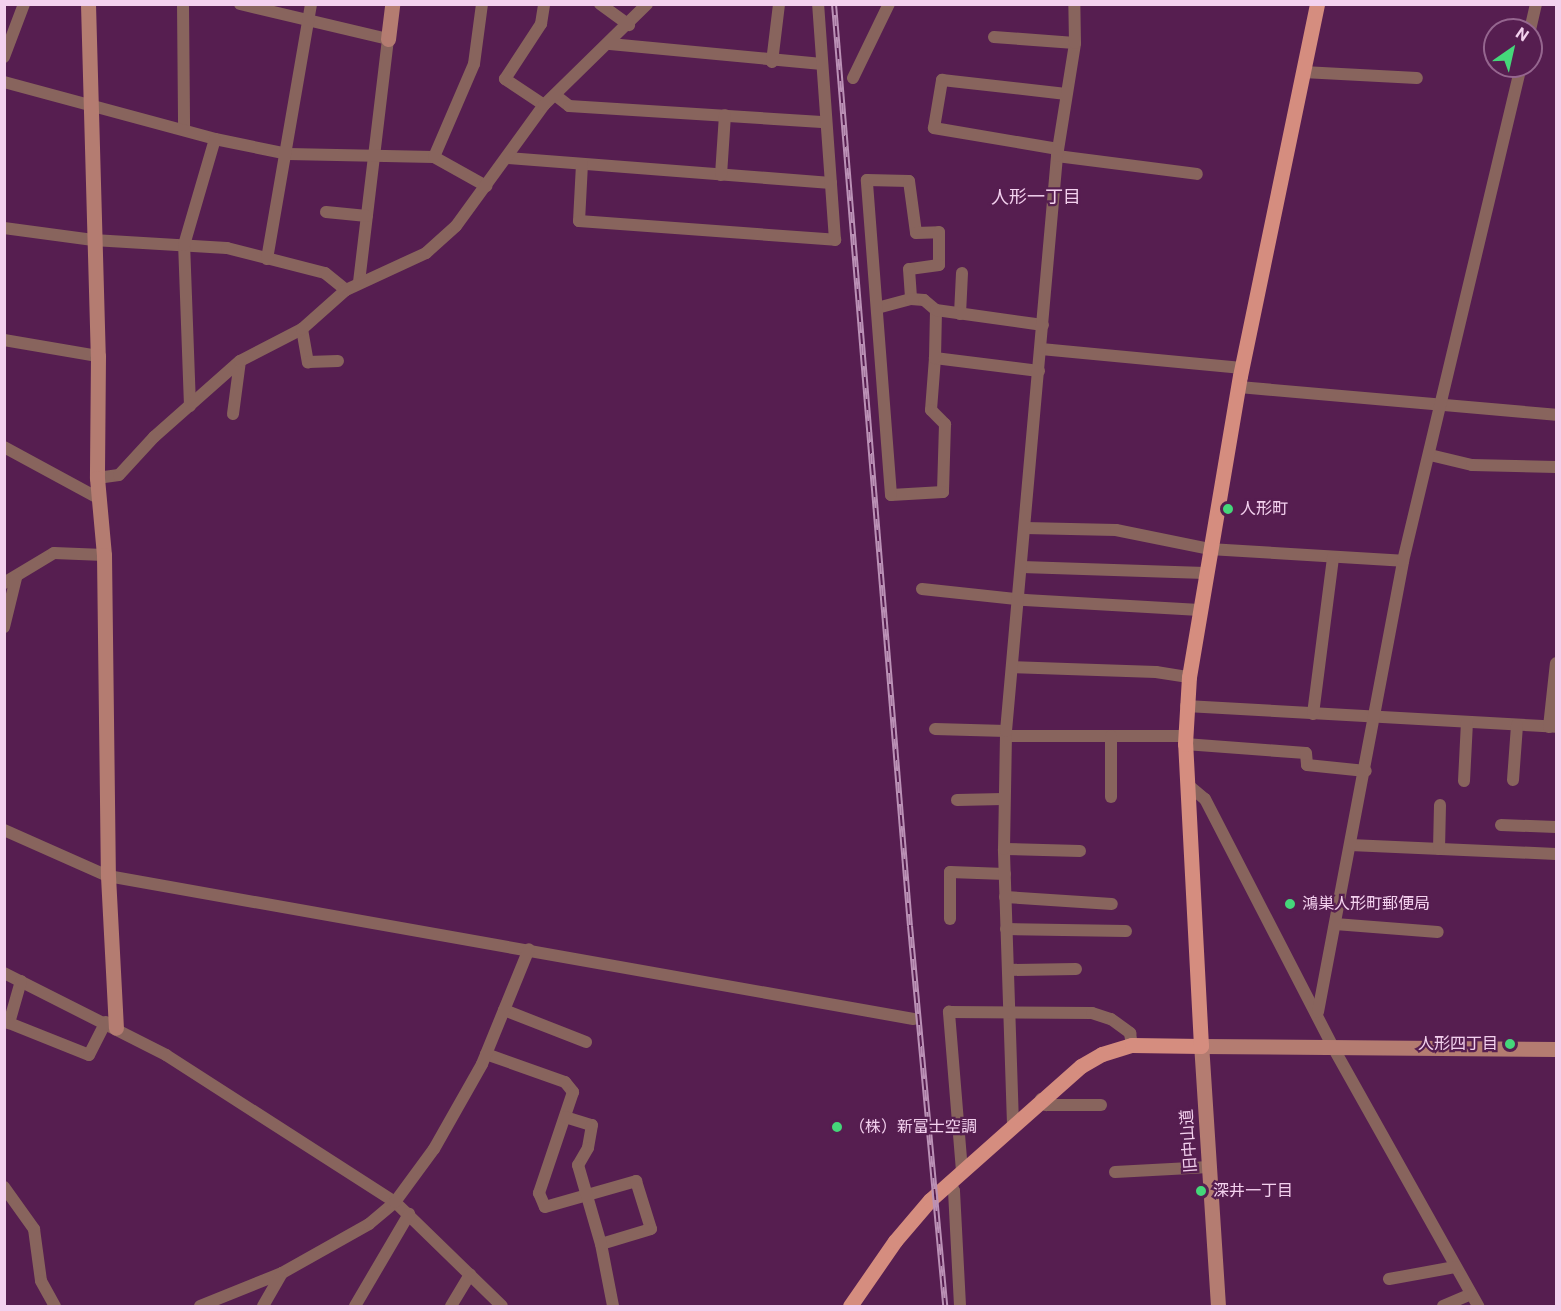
<!DOCTYPE html>
<meta charset="utf-8">
<style>
body{margin:0}
#map{position:relative;width:1561px;height:1311px;overflow:hidden;background:#561e50;font-family:Roboto,"Noto Sans JP",sans-serif}
div>[style]{position:absolute}
.street>*{height:12px;margin:-6px;padding:0 6px;transform-origin:6px;border-radius:6px;background:#88645d}
.secondary>*{height:15px;margin:-7.5px;padding:0 7.5px;transform-origin:7.5px;border-radius:7.5px;background:#b47c71}
.primary>*{height:15px;margin:-7.5px;padding:0 7.5px;transform-origin:7.5px;border-radius:7.5px;background:#d58d7f}
.rail>*{height:6px;margin-top:-3px;transform-origin:0;background:repeating-linear-gradient(90deg,#561e50 0 11px,#bb91b6 0 22px);box-sizing:border-box;border-block:2px solid #bb91b6}
.dots>*{width:16px;height:16px;translate:-50% -50%;box-sizing:border-box;border:3px solid #561e50;border-radius:50%}
span{translate:-50% -50%;white-space:nowrap;text-align:center;line-height:1.15;-webkit-text-stroke:4.5px #561e50;paint-order:stroke}
.poi-label{font-size:16px;color:#f3d1ee}
.left{translate:0 -50%;text-align:left}
.right{translate:-100% -50%;text-align:right}
.street-label{font-size:16px;color:#f3d1ee}
.neighbourhood-label{font-size:18px;color:#f3d1ee}
.frame{position:absolute;inset:0;border:6px solid #f3d1ee;pointer-events:none}
.north{position:absolute;left:1483px;top:18px;width:60px;height:60px;box-sizing:border-box;background:#561e50;border:2px solid #95668f;border-radius:50%;rotate:34deg;font-size:16px;font-weight:700;line-height:24px;text-align:center;color:#f3d1ee}
.north::after{content:'';display:block;margin:auto;width:21px;height:27px;background:#45d77a;clip-path:polygon(50% 0,100% 100%,50% 72%,0 100%)}
</style>
<div id="map">
<div class="street">
<i style="left:183px;top:4px;width:124px;rotate:89.5deg"></i>
<i style="left:240px;top:4px;width:152px;rotate:13.3deg"></i>
<i style="left:388px;top:39px;width:246px;rotate:96.8deg"></i>
<i style="left:600px;top:4px;width:36px;rotate:36deg"></i>
<i style="left:1530px;top:30px;width:27px;rotate:-77deg"></i>
<i style="left:994px;top:37px;width:81px;rotate:4.2deg"></i>
<i style="left:610px;top:44px;width:213px;rotate:5.4deg"></i>
<i style="left:4px;top:57px;width:57px;rotate:-69.3deg"></i>
<i style="left:772px;top:62px;width:58px;rotate:-83.1deg"></i>
<i style="left:1303px;top:72px;width:114px;rotate:3deg"></i>
<i style="left:853px;top:78px;width:82px;rotate:-64.1deg"></i>
<i style="left:4px;top:82px;width:219px;rotate:15.1deg"></i>
<i style="left:215px;top:139px;width:75px;rotate:11.6deg"></i>
<i style="left:288px;top:154px;width:146px;rotate:1.2deg"></i>
<i style="left:434px;top:157px;width:60px;rotate:29.1deg"></i>
<i style="left:555px;top:95px;width:18px;rotate:38deg"></i>
<i style="left:569px;top:106px;width:257px;rotate:3.6deg"></i>
<i style="left:544px;top:105px;width:47px;rotate:-146.3deg"></i>
<i style="left:505px;top:79px;width:66px;rotate:-56.8deg"></i>
<i style="left:541px;top:24px;width:20px;rotate:-81deg"></i>
<i style="left:1058px;top:149px;width:126px;rotate:-170.4deg"></i>
<i style="left:934px;top:128px;width:49px;rotate:-80.5deg"></i>
<i style="left:942px;top:80px;width:125px;rotate:6.4deg"></i>
<i style="left:1057px;top:156px;width:141px;rotate:7.3deg"></i>
<i style="left:434px;top:157px;width:101px;rotate:-66.7deg"></i>
<i style="left:474px;top:64px;width:61px;rotate:-82.4deg"></i>
<i style="left:507px;top:158px;width:325px;rotate:4.4deg"></i>
<i style="left:582px;top:164px;width:57px;rotate:93deg"></i>
<i style="left:579px;top:221px;width:257px;rotate:4.2deg"></i>
<i style="left:835px;top:240px;width:237px;rotate:-94.1deg"></i>
<i style="left:721px;top:175px;width:60px;rotate:-86.2deg"></i>
<i style="left:326px;top:212px;width:41px;rotate:5.6deg"></i>
<i style="left:4px;top:228px;width:90px;rotate:7.7deg"></i>
<i style="left:93px;top:240px;width:134px;rotate:3.4deg"></i>
<i style="left:227px;top:248px;width:101px;rotate:14.3deg"></i>
<i style="left:325px;top:273px;width:27px;rotate:39deg"></i>
<i style="left:267px;top:259px;width:259px;rotate:-80.2deg"></i>
<i style="left:877px;top:308px;width:35px;rotate:-15deg"></i>
<i style="left:960px;top:314px;width:41px;rotate:-87.2deg"></i>
<i style="left:302px;top:329px;width:34px;rotate:80deg"></i>
<i style="left:308px;top:362px;width:30px;rotate:-2deg"></i>
<i style="left:4px;top:340px;width:95px;rotate:9.7deg"></i>
<i style="left:1041px;top:349px;width:202px;rotate:5.4deg"></i>
<i style="left:935px;top:358px;width:52px;rotate:94.4deg"></i>
<i style="left:931px;top:410px;width:20px;rotate:45deg"></i>
<i style="left:945px;top:424px;width:68px;rotate:91.7deg"></i>
<i style="left:943px;top:492px;width:52px;rotate:176.7deg"></i>
<i style="left:891px;top:495px;width:316px;rotate:-94.4deg"></i>
<i style="left:867px;top:180px;width:42px;rotate:1.4deg"></i>
<i style="left:909px;top:181px;width:52px;rotate:82.3deg"></i>
<i style="left:916px;top:233px;width:23px;rotate:-2deg"></i>
<i style="left:939px;top:232px;width:33px;rotate:90deg"></i>
<i style="left:939px;top:265px;width:30px;rotate:172deg"></i>
<i style="left:909px;top:269px;width:30px;rotate:86deg"></i>
<i style="left:911px;top:299px;width:13px;rotate:4deg"></i>
<i style="left:924px;top:300px;width:16px;rotate:40deg"></i>
<i style="left:1039px;top:371px;width:105px;rotate:-172.9deg"></i>
<i style="left:935px;top:358px;width:48px;rotate:-88.8deg"></i>
<i style="left:936px;top:310px;width:108px;rotate:8deg"></i>
<i style="left:1239px;top:387px;width:318px;rotate:5deg"></i>
<i style="left:190px;top:406px;width:161px;rotate:-92.1deg"></i>
<i style="left:184px;top:245px;width:110px;rotate:-73.7deg"></i>
<i style="left:233px;top:414px;width:53px;rotate:-82.5deg"></i>
<i style="left:4px;top:447px;width:107px;rotate:28.5deg"></i>
<i style="left:1430px;top:455px;width:43px;rotate:13.4deg"></i>
<i style="left:1472px;top:465px;width:84px;rotate:1.4deg"></i>
<i style="left:97px;top:478px;width:22px;rotate:-8deg"></i>
<i style="left:119px;top:475px;width:52px;rotate:-47.4deg"></i>
<i style="left:154px;top:437px;width:115px;rotate:-41.5deg"></i>
<i style="left:240px;top:361px;width:70px;rotate:-27.3deg"></i>
<i style="left:302px;top:329px;width:59px;rotate:-41.6deg"></i>
<i style="left:346px;top:290px;width:88px;rotate:-24.8deg"></i>
<i style="left:426px;top:253px;width:40px;rotate:-42deg"></i>
<i style="left:456px;top:226px;width:150px;rotate:-54deg"></i>
<i style="left:544px;top:105px;width:144px;rotate:-44.4deg"></i>
<i style="left:1025px;top:528px;width:91px;rotate:1.3deg"></i>
<i style="left:1116px;top:530px;width:95px;rotate:11.5deg"></i>
<i style="left:1209px;top:549px;width:194px;rotate:3.5deg"></i>
<i style="left:1022px;top:567px;width:183px;rotate:1.9deg"></i>
<i style="left:4px;top:583px;width:58px;rotate:-31deg"></i>
<i style="left:54px;top:553px;width:50px;rotate:2.3deg"></i>
<i style="left:922px;top:589px;width:104px;rotate:6.1deg"></i>
<i style="left:1025px;top:600px;width:175px;rotate:3.3deg"></i>
<i style="left:4px;top:627px;width:50px;rotate:-76.2deg"></i>
<i style="left:1012px;top:667px;width:144px;rotate:2deg"></i>
<i style="left:1156px;top:672px;width:33px;rotate:9deg"></i>
<i style="left:1186px;top:706px;width:371px;rotate:3.2deg"></i>
<i style="left:1313px;top:714px;width:158px;rotate:-82.7deg"></i>
<i style="left:1549px;top:727px;width:64px;rotate:-83.8deg"></i>
<i style="left:935px;top:729px;width:71px;rotate:1.6deg"></i>
<i style="left:1006px;top:736px;width:179px"></i>
<i style="left:1185px;top:744px;width:121px;rotate:4.3deg"></i>
<i style="left:1306px;top:753px;width:12px;rotate:85deg"></i>
<i style="left:1307px;top:765px;width:59px;rotate:5.8deg"></i>
<i style="left:1513px;top:780px;width:55px;rotate:-85.8deg"></i>
<i style="left:1464px;top:781px;width:59px;rotate:-87.1deg"></i>
<i style="left:1187px;top:784px;width:23px;rotate:40deg"></i>
<i style="left:1205px;top:799px;width:281px;rotate:62.7deg"></i>
<i style="left:1334px;top:1049px;width:295px;rotate:60.7deg"></i>
<i style="left:1111px;top:797px;width:61px;rotate:-90deg"></i>
<i style="left:957px;top:800px;width:46px;rotate:-1.2deg"></i>
<i style="left:1501px;top:825px;width:55px;rotate:2.1deg"></i>
<i style="left:4px;top:830px;width:114px;rotate:23.9deg"></i>
<i style="left:108px;top:876px;width:818px;rotate:10.07deg"></i>
<i style="left:1350px;top:845px;width:206px;rotate:2.5deg"></i>
<i style="left:1004px;top:849px;width:76px;rotate:1.5deg"></i>
<i style="left:1439px;top:849px;width:44px;rotate:-88.7deg"></i>
<i style="left:1005px;top:897px;width:107px;rotate:3.7deg"></i>
<i style="left:950px;top:919px;width:47px;rotate:-90deg"></i>
<i style="left:950px;top:872px;width:55px;rotate:2.1deg"></i>
<i style="left:1335px;top:924px;width:103px;rotate:4.4deg"></i>
<i style="left:1006px;top:929px;width:120px;rotate:1deg"></i>
<i style="left:1008px;top:970px;width:68px;rotate:-0.8deg"></i>
<i style="left:4px;top:973px;width:182px;rotate:26.8deg"></i>
<i style="left:166px;top:1055px;width:272px;rotate:32.7deg"></i>
<i style="left:395px;top:1202px;width:149px;rotate:44.2deg"></i>
<i style="left:21px;top:981px;width:44px;rotate:105.9deg"></i>
<i style="left:9px;top:1023px;width:86px;rotate:21.8deg"></i>
<i style="left:89px;top:1055px;width:37px;rotate:-63deg"></i>
<i style="left:504px;top:1010px;width:88px;rotate:21.3deg"></i>
<i style="left:1318px;top:1012px;width:459px;rotate:-79.3deg"></i>
<i style="left:1403px;top:561px;width:509px;rotate:-76.59deg"></i>
<i style="left:486px;top:1054px;width:84px;rotate:19.5deg"></i>
<i style="left:565px;top:1082px;width:13px;rotate:51deg"></i>
<i style="left:573px;top:1092px;width:107px;rotate:108.6deg"></i>
<i style="left:539px;top:1193px;width:15px;rotate:67deg"></i>
<i style="left:545px;top:1207px;width:95px;rotate:-15.9deg"></i>
<i style="left:636px;top:1181px;width:50px;rotate:72.6deg"></i>
<i style="left:651px;top:1229px;width:52px;rotate:163.3deg"></i>
<i style="left:1041px;top:1099px;width:8px;rotate:50deg"></i>
<i style="left:1046px;top:1105px;width:55px"></i>
<i style="left:565px;top:1117px;width:28px;rotate:17deg"></i>
<i style="left:592px;top:1125px;width:23px;rotate:100deg"></i>
<i style="left:588px;top:1148px;width:20px;rotate:120deg"></i>
<i style="left:578px;top:1165px;width:82px;rotate:73.8deg"></i>
<i style="left:601px;top:1244px;width:63px;rotate:79deg"></i>
<i style="left:1013px;top:1124px;width:275px;rotate:-91.9deg"></i>
<i style="left:1004px;top:849px;width:118px;rotate:-89deg"></i>
<i style="left:1006px;top:731px;width:577px;rotate:-84.93deg"></i>
<i style="left:1057px;top:156px;width:114px;rotate:-80.9deg"></i>
<i style="left:1075px;top:43px;width:39px;rotate:-91deg"></i>
<i style="left:962px;top:1171px;width:160px;rotate:-94.7deg"></i>
<i style="left:949px;top:1012px;width:143px;rotate:0.4deg"></i>
<i style="left:1092px;top:1013px;width:20px;rotate:18deg"></i>
<i style="left:1111px;top:1019px;width:24px;rotate:36deg"></i>
<i style="left:1130px;top:1033px;width:12px;rotate:81deg"></i>
<i style="left:1115px;top:1172px;width:94px;rotate:-3deg"></i>
<i style="left:950px;top:1182px;width:10px;rotate:66deg"></i>
<i style="left:954px;top:1191px;width:115px;rotate:87deg"></i>
<i style="left:4px;top:1187px;width:52px;rotate:54.5deg"></i>
<i style="left:34px;top:1229px;width:52px;rotate:82.3deg"></i>
<i style="left:41px;top:1281px;width:29px;rotate:61deg"></i>
<i style="left:1389px;top:1279px;width:67px;rotate:-10.3deg"></i>
<i style="left:200px;top:1306px;width:88px;rotate:-21.9deg"></i>
<i style="left:282px;top:1273px;width:100px;rotate:-29.4deg"></i>
<i style="left:369px;top:1224px;width:34px;rotate:-40deg"></i>
<i style="left:395px;top:1202px;width:66px;rotate:-53.7deg"></i>
<i style="left:434px;top:1149px;width:98px;rotate:-60.5deg"></i>
<i style="left:482px;top:1064px;width:124px;rotate:-67.8deg"></i>
<i style="left:263px;top:1306px;width:38px;rotate:-60deg"></i>
<i style="left:355px;top:1306px;width:107px;rotate:-59.6deg"></i>
<i style="left:451px;top:1306px;width:37px;rotate:-59deg"></i>
<i style="left:1443px;top:1306px;width:30px;rotate:-23deg"></i>
</div>
<div class="secondary">
<i style="left:88px;top:4px;width:352px;rotate:88.4deg"></i>
<i style="left:98px;top:356px;width:122px;rotate:90.5deg"></i>
<i style="left:97px;top:478px;width:77px;rotate:84.8deg"></i>
<i style="left:104px;top:555px;width:321px;rotate:89.3deg"></i>
<i style="left:108px;top:876px;width:152px;rotate:87deg"></i>
<i style="left:388px;top:39px;width:35px;rotate:-83deg"></i>
<i style="left:1218px;top:1306px;width:261px;rotate:-93.7deg"></i>
<i style="left:1201px;top:1046px;width:355px;rotate:0.5deg"></i>
</div>
<div class="primary">
<i style="left:850px;top:1306px;width:79px;rotate:-55.3deg"></i>
<i style="left:895px;top:1241px;width:54px;rotate:-49.5deg"></i>
<i style="left:930px;top:1200px;width:202px;rotate:-41.6deg"></i>
<i style="left:1081px;top:1066px;width:24px;rotate:-30deg"></i>
<i style="left:1102px;top:1054px;width:31px;rotate:-17deg"></i>
<i style="left:1132px;top:1045px;width:69px;rotate:0.8deg"></i>
<i style="left:1201px;top:1046px;width:302px;rotate:-93deg"></i>
<i style="left:1185px;top:744px;width:67px;rotate:-86.6deg"></i>
<i style="left:1189px;top:677px;width:305px;rotate:-80.4deg"></i>
<i style="left:1240px;top:376px;width:380px;rotate:-78.3deg"></i>
</div>
<div class="rail">
<i style="left:834px;top:4px;width:925px;rotate:85.29deg"></i>
<i style="left:910px;top:926px;width:382px;rotate:84.7deg"></i>
</div>
<div class="dots">
<i style="left:1228px;top:509px;background:#45d77a"></i>
<i style="left:1290px;top:904px;background:#45d77a"></i>
<i style="left:1510px;top:1044px;background:#45d77a"></i>
<i style="left:837px;top:1127px;background:#45d77a"></i>
<i style="left:1201px;top:1191px;background:#45d77a"></i>
</div>
<div class="poi-label">
<span class="left" style="left:1240px;top:509px">人形町</span>
<span class="left" style="left:1302px;top:904px">鴻巣人形町郵便局</span>
<span class="right" style="left:1498px;top:1044px">人形四丁目</span>
<span class="left" style="left:849px;top:1127px">（株）新富士空調</span>
<span class="left" style="left:1213px;top:1191px">深井一丁目</span>
</div>
<div class="street-label">
<span style="left:1189px;top:1141px;rotate:-94deg">旧中山道</span>
</div>
<div class="neighbourhood-label">
<span style="left:1036px;top:197px">人形一丁目</span>
</div>
<div class="frame"></div>
<div class="north">N</div>
</div>
